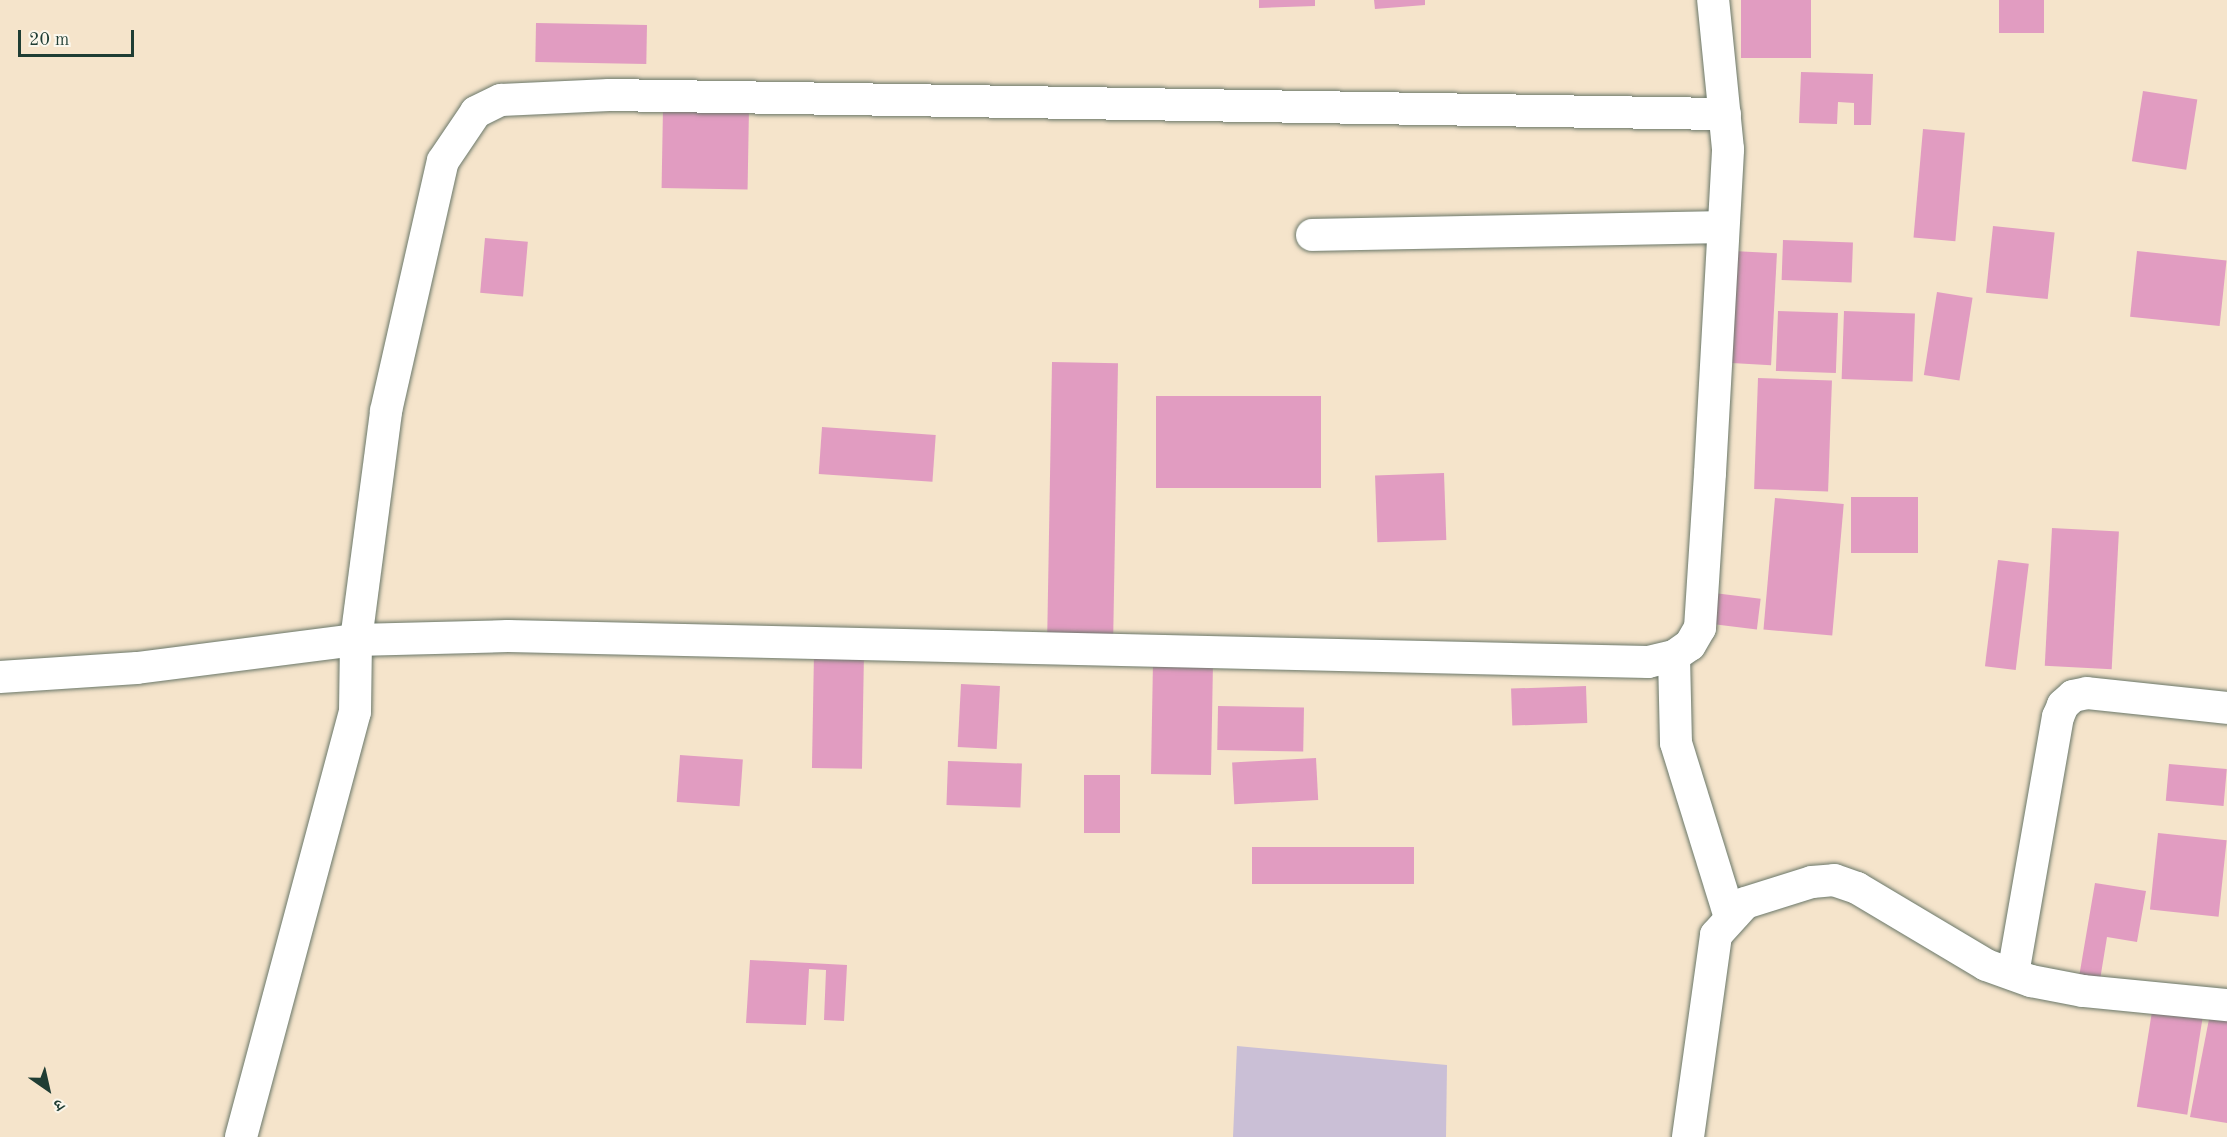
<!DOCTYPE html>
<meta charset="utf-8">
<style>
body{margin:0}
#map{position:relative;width:2227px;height:1137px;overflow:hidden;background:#f5e4cb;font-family:"Old Standard TT","Noto Serif Devanagari",serif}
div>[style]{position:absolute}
.industrial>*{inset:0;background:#cabfd6}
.building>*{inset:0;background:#e19cc1;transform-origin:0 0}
.roads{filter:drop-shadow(0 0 2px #6a7769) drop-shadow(0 0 2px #6a7769)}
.street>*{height:32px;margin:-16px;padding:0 16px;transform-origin:16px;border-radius:16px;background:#fff}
span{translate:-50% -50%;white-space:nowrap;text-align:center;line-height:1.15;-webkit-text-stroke:4.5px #fbf7ec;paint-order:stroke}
.north{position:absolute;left:18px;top:1059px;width:60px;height:60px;-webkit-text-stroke:4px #fbf7ec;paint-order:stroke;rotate:146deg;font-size:16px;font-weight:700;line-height:24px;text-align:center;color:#1f3d34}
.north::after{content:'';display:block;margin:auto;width:21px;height:27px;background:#1f3d34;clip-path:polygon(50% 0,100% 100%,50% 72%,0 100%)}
.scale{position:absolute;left:18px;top:30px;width:116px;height:27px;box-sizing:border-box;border:3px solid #1f3d34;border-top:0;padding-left:8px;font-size:18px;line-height:21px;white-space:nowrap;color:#1f3d34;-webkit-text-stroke:4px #fbf7ec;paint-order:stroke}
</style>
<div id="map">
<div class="industrial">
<i style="clip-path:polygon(1237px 1046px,1447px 1065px,1446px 1137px,1233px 1137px)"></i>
</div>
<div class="building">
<i style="clip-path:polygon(1259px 0,1315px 0,1315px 6px,1259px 8px)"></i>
<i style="clip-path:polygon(1374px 0,1425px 0,1425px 5px,1375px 9px)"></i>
<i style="left:1741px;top:0;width:70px;height:58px"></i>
<i style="left:1999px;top:0;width:45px;height:33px"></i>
<i style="left:536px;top:23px;width:111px;height:39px;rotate:1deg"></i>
<i style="clip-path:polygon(1801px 72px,1873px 74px,1871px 125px,1854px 125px,1854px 103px,1838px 102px,1837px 124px,1799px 123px)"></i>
<i style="left:2143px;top:91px;width:55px;height:71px;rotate:9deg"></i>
<i style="left:663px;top:107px;width:86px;height:81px;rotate:1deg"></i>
<i style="left:1923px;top:129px;width:42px;height:109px;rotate:5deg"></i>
<i style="left:1993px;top:226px;width:62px;height:67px;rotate:6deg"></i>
<i style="left:485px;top:238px;width:43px;height:55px;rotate:5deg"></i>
<i style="left:1783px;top:240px;width:70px;height:40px;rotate:2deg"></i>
<i style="left:1733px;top:251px;width:44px;height:112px;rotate:3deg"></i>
<i style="left:2137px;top:251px;width:90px;height:66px;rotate:6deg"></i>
<i style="left:1937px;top:292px;width:36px;height:84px;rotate:9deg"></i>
<i style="left:1778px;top:311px;width:60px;height:60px;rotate:2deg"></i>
<i style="left:1844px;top:311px;width:71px;height:68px;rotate:2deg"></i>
<i style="left:1052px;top:362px;width:66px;height:274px;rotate:1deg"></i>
<i style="left:1758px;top:378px;width:74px;height:111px;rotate:2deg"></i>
<i style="left:1156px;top:396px;width:165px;height:92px"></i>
<i style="left:822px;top:427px;width:114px;height:47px;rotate:4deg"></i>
<i style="left:1444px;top:473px;width:67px;height:69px;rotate:88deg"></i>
<i style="left:1918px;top:497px;width:56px;height:67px;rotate:90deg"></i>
<i style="left:1775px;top:498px;width:69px;height:132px;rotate:5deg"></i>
<i style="left:2052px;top:528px;width:67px;height:138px;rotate:3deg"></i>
<i style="left:1998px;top:560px;width:31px;height:107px;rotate:7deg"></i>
<i style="left:1714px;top:593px;width:47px;height:31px;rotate:7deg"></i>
<i style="left:814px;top:652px;width:50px;height:116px;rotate:1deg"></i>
<i style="left:1153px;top:661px;width:60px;height:113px;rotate:1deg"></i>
<i style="left:961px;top:684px;width:39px;height:63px;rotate:3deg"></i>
<i style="left:1586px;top:686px;width:37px;height:75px;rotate:88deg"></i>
<i style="left:1218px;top:706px;width:86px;height:44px;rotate:1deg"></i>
<i style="left:680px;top:755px;width:63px;height:47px;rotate:4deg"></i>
<i style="left:1316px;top:758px;width:42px;height:84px;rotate:87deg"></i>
<i style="left:948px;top:761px;width:74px;height:44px;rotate:2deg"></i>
<i style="left:2169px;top:764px;width:58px;height:37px;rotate:5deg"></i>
<i style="left:1084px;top:775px;width:36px;height:58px"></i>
<i style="left:2158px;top:833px;width:69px;height:77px;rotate:6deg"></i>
<i style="left:1252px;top:847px;width:162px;height:37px"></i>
<i style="clip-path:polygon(2095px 883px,2146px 891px,2137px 942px,2107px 937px,2099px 986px,2078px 983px)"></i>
<i style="clip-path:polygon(750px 960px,847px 965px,844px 1021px,824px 1020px,826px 970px,809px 969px,806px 1025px,746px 1023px)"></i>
<i style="left:2153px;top:1005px;width:51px;height:103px;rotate:9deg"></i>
<i style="clip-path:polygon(2210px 1014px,2227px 1017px,2227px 1123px,2190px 1117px)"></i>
</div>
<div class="roads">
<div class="street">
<i style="left:1312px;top:235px;width:411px;rotate:-1.1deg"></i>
<i style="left:1674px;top:656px;width:87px;rotate:88.7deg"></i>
<i style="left:1676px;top:743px;width:182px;rotate:72.8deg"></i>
<i style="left:0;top:677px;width:137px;rotate:-3.8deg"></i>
<i style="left:137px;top:668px;width:221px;rotate:-7.3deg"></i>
<i style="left:356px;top:640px;width:152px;rotate:-1.5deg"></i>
<i style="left:508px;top:636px;width:1140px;rotate:1.31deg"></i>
<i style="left:1648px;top:662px;width:27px;rotate:-13deg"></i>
<i style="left:1674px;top:656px;width:19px;rotate:-35deg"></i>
<i style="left:1690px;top:645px;width:20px;rotate:-60deg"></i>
<i style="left:1700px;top:628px;width:155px;rotate:-86.3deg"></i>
<i style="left:1710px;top:473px;width:324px;rotate:-86.8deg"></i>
<i style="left:1728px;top:149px;width:150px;rotate:-95.7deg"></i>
<i style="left:2013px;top:974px;width:261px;rotate:-80.1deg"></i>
<i style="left:2058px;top:717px;width:13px;rotate:-67deg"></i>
<i style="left:2063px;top:705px;width:13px;rotate:-42deg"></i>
<i style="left:2073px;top:696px;width:14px;rotate:-12deg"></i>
<i style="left:2087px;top:693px;width:141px;rotate:6.1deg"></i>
<i style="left:241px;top:1137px;width:440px;rotate:-75deg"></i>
<i style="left:355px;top:712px;width:72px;rotate:-89.2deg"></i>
<i style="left:356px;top:640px;width:231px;rotate:-82.5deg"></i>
<i style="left:386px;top:411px;width:256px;rotate:-77.2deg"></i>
<i style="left:443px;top:161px;width:59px;rotate:-56deg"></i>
<i style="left:476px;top:112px;width:28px;rotate:-26deg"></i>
<i style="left:501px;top:100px;width:108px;rotate:-2.7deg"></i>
<i style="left:609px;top:95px;width:1116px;rotate:0.98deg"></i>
<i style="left:1688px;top:1137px;width:204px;rotate:-82.1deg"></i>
<i style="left:1716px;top:935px;width:43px;rotate:-47.8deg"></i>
<i style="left:1745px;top:903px;width:70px;rotate:-17.4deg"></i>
<i style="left:1812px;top:882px;width:22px;rotate:-5deg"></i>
<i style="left:1834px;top:880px;width:24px;rotate:19deg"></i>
<i style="left:1857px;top:888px;width:150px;rotate:30.8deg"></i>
<i style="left:1986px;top:965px;width:48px;rotate:19.6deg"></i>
<i style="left:2031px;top:981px;width:53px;rotate:10.9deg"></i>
<i style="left:2083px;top:991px;width:145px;rotate:5.6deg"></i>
</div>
</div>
<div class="north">उ</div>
<div class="scale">20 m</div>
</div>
